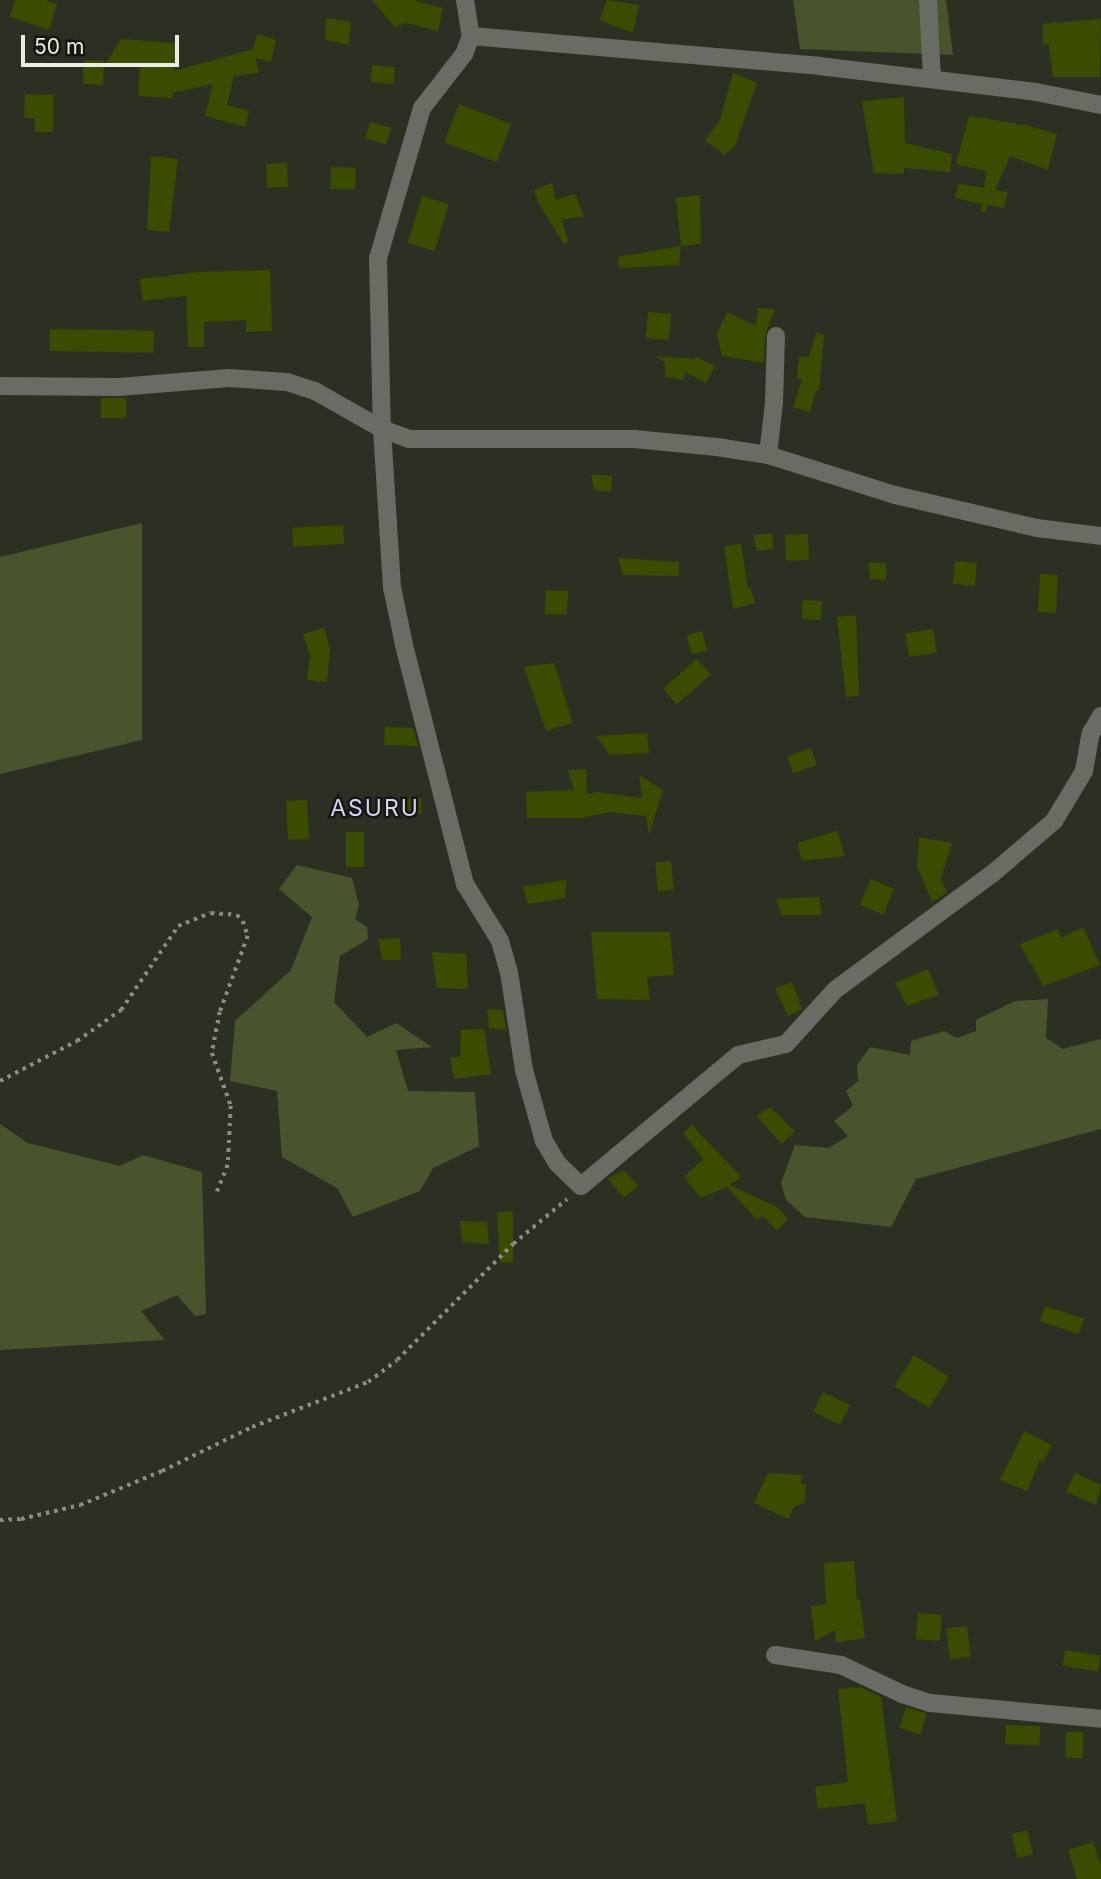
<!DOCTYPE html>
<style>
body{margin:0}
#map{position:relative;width:1101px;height:1879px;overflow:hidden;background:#2b3022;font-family:Inter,sans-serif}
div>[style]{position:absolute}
.green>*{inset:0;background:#48552c}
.building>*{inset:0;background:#3a4c00;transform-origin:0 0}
.path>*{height:3.5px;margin-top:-1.75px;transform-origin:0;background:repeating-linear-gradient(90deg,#8a8e82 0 3.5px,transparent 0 8.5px)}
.street>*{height:18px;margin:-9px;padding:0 9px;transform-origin:9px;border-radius:9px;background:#696b64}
span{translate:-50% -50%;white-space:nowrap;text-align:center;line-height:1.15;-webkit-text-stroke:5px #151711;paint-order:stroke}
.quarter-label{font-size:23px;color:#dfcef8;letter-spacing:2px}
.scale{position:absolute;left:21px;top:35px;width:158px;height:32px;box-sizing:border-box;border:4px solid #eaede4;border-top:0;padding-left:9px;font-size:21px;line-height:24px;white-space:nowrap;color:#eaede4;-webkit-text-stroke:5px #151711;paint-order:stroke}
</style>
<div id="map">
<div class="green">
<i style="clip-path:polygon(793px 0,946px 0,953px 55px,800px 49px)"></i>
<i style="clip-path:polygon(142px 523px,142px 740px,0 774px,0 557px)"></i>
<i style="clip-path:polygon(297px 865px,352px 878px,359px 905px,355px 919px,367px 927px,368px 939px,340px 956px,334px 1002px,367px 1037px,396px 1023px,432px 1047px,396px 1050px,408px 1091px,475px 1092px,479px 1146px,433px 1168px,420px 1191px,353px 1217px,337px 1188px,282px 1157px,277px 1091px,230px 1081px,235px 1021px,291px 970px,312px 917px,279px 889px)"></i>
<i style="clip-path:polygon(1048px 999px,1046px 1038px,1063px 1049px,1101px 1039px,1101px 1129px,916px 1179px,891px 1227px,805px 1217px,786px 1200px,781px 1183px,795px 1145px,829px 1148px,848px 1136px,834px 1121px,853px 1106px,846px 1091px,858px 1081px,857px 1065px,870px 1047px,910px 1055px,911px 1041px,944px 1031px,957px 1038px,976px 1031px,976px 1020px,1015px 1001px)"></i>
<i style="clip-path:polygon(0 1124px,28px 1143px,120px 1166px,143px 1155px,202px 1172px,206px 1314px,195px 1316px,177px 1295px,141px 1311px,165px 1340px,0 1350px)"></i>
</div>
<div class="building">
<i style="clip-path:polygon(15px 0,44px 0,57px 4px,49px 30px,10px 17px)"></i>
<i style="clip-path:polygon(372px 0,412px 0,443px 8px,438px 31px,406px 23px,395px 27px)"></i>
<i style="clip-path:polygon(607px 0,639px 5px,633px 33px,600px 20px)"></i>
<i style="clip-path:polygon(326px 18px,351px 22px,349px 45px,325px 40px)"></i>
<i style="clip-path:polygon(1101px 19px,1100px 77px,1053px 77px,1049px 44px,1043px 45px,1042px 24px)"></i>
<i style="clip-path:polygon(257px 34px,276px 40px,271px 62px,256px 58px,259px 73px,234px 76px,227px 105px,249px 111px,245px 127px,205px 116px,213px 84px,173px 93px,172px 98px,138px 96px,140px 65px,106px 63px,121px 39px,176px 43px,174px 71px,253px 49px)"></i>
<i style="left:84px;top:60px;width:20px;height:24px;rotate:3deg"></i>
<i style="left:372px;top:65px;width:23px;height:17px;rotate:5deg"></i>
<i style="clip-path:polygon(733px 73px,757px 83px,735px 146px,724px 155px,705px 140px,720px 120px)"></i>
<i style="clip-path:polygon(25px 94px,54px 95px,53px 132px,35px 132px,35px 118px,24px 118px)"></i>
<i style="clip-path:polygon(904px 97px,905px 143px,952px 154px,950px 172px,904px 168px,904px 174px,874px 173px,862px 101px)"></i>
<i style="left:459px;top:104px;width:56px;height:41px;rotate:21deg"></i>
<i style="clip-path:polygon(969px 116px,1025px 125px,1057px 134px,1048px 170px,1010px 156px,995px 190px,1008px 192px,1004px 208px,988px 205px,985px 212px,981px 211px,982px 204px,955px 198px,958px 184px,984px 188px,986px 171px,956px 164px)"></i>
<i style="left:370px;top:122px;width:22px;height:17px;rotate:16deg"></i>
<i style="clip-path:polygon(151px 156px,178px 159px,169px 232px,147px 230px)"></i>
<i style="left:287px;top:163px;width:24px;height:21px;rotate:88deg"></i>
<i style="left:331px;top:167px;width:25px;height:22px;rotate:2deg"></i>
<i style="clip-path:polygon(552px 183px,556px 200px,575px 194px,584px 216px,562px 220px,568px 242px,564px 244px,539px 204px,534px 190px)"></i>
<i style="clip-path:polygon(700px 195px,701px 244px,681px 246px,676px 198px)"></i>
<i style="left:422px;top:196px;width:28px;height:49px;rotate:17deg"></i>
<i style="clip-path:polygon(681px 246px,679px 265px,619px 268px,618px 257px)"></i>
<i style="clip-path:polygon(270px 270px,272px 331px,246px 332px,246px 320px,204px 322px,204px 347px,188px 347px,186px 296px,143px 301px,140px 279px,199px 272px)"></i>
<i style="clip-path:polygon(758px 308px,775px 309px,765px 335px,764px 363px,722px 356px,717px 334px,727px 312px,756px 326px)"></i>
<i style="left:648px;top:312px;width:23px;height:26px;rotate:5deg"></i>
<i style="left:50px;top:329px;width:104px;height:22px;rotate:1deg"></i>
<i style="clip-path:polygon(816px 333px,824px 335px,819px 391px,816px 390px,810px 412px,793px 407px,802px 379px,797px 378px,799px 356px,809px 357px)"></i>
<i style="clip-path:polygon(654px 356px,695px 359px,696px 357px,715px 366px,706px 383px,685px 372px,684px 380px,665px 377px,665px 362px)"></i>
<i style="left:101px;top:398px;width:25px;height:20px"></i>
<i style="clip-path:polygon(591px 474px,612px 476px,611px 492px,594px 490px)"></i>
<i style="left:343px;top:525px;width:19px;height:51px;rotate:87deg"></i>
<i style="left:772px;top:533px;width:16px;height:18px;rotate:83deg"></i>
<i style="left:808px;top:534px;width:26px;height:23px;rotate:88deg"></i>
<i style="clip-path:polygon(741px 544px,748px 588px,750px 587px,755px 603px,733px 609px,724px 546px)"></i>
<i style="clip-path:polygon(618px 558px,679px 562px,679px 576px,623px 575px)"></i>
<i style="left:955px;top:561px;width:22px;height:23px;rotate:5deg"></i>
<i style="clip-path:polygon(868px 562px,886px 563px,886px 581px,870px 579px)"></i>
<i style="left:1040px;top:574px;width:18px;height:38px;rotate:3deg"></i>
<i style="left:546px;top:590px;width:22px;height:24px;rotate:3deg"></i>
<i style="left:803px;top:600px;width:19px;height:19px;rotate:3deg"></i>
<i style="clip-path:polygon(856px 615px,859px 696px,846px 697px,837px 617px)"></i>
<i style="clip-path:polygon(324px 628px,330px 649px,327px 682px,307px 680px,310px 656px,303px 634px)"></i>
<i style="left:933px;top:629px;width:24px;height:28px;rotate:81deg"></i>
<i style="left:702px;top:631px;width:20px;height:16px;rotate:75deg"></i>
<i style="left:697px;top:659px;width:21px;height:45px;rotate:49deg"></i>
<i style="clip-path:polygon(554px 663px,573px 723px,546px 731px,524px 667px)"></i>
<i style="clip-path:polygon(385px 727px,413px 728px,418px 746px,384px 745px)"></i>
<i style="clip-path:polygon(647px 733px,649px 753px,610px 755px,596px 736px)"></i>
<i style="left:811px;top:748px;width:18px;height:25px;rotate:71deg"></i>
<i style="clip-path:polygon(586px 769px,587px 794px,597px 792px,642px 798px,639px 775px,663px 790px,649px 835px,646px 816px,609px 812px,582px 818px,527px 818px,526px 792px,574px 790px,568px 770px)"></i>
<i style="left:421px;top:798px;width:16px;height:18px;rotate:86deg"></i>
<i style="left:307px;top:800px;width:39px;height:21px;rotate:87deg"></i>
<i style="clip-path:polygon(837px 831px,845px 856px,802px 861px,797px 843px)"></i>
<i style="left:346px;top:832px;width:18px;height:35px"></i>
<i style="clip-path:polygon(919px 837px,952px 843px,941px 879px,947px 893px,932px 902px,917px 867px)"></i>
<i style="left:671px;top:861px;width:29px;height:16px;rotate:84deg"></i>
<i style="left:871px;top:879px;width:25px;height:28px;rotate:23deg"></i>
<i style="clip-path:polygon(566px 880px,565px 898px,528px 904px,523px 887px)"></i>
<i style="clip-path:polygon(819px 897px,822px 915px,782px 915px,776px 899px)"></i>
<i style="clip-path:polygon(1083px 927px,1100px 965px,1043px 986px,1020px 944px,1058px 929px,1061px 938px)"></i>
<i style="clip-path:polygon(591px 932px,670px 932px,674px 975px,647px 977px,650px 1000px,597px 999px)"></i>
<i style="clip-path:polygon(400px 938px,401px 960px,382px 960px,378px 939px)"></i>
<i style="clip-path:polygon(432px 952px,466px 954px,468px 989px,437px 988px)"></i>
<i style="clip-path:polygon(928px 969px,939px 995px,907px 1006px,895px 983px)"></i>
<i style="clip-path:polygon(792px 982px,802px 1009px,788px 1016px,775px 988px)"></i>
<i style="clip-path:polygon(487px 1009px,503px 1010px,506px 1030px,489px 1028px)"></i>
<i style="clip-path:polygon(484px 1029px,491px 1074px,454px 1079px,450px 1057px,460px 1057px,461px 1030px)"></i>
<i style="clip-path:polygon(770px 1107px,795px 1131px,782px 1144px,756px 1116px)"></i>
<i style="clip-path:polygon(692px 1125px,741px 1177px,730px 1185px,777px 1207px,788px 1219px,777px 1231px,763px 1216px,757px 1220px,727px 1187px,701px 1198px,684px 1177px,703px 1159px,683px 1133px)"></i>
<i style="clip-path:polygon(624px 1170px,638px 1186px,624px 1198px,608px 1179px)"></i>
<i style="clip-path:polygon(513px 1211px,513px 1262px,500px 1263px,497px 1212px)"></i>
<i style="clip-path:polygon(460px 1221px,487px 1222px,489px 1244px,462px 1242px)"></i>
<i style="left:1045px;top:1306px;width:41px;height:16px;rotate:18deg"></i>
<i style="left:914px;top:1355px;width:41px;height:37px;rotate:32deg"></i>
<i style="left:823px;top:1392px;width:30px;height:22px;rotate:26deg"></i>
<i style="clip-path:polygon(1024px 1431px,1052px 1445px,1043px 1462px,1040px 1460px,1027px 1491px,1000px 1480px)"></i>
<i style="clip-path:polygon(768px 1473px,802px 1475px,801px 1484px,806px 1484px,805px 1503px,795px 1506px,788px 1519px,754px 1503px)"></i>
<i style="clip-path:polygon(1075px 1473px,1101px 1485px,1096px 1505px,1066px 1492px)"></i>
<i style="clip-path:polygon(854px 1561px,857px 1600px,860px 1600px,865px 1638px,836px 1642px,835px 1630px,815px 1641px,811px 1606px,826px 1604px,824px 1563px)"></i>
<i style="left:918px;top:1613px;width:24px;height:26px;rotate:5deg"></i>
<i style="left:967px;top:1626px;width:31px;height:21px;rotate:83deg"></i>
<i style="left:1065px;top:1650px;width:36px;height:16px;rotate:9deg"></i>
<i style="clip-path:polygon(860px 1687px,881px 1697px,897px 1821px,868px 1825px,865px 1803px,818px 1809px,815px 1787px,848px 1782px,838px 1689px)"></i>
<i style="left:906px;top:1707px;width:22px;height:22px;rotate:18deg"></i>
<i style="left:1006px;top:1725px;width:34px;height:19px;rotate:2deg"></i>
<i style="left:1066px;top:1732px;width:17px;height:26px"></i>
<i style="left:1027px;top:1830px;width:25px;height:16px;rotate:76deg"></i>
<i style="clip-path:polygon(1093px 1842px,1101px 1865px,1101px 1879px,1077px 1879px,1068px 1850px)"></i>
</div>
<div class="path">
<i style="left:0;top:1081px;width:87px;rotate:-27.5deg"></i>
<i style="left:77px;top:1041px;width:54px;rotate:-35.2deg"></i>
<i style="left:121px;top:1010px;width:102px;rotate:-55.8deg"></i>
<i style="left:178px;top:926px;width:35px;rotate:-22deg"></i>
<i style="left:211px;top:913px;width:26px;rotate:4deg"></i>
<i style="left:237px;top:915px;width:8px;rotate:45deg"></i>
<i style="left:243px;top:921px;width:16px;rotate:72deg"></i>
<i style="left:248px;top:936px;width:81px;rotate:110.2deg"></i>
<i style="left:220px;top:1012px;width:42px;rotate:101deg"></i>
<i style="left:212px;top:1053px;width:56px;rotate:70.3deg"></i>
<i style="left:231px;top:1106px;width:59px;rotate:92.9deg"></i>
<i style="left:228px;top:1165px;width:29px;rotate:112deg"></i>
<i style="left:0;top:1520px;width:21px;rotate:-3deg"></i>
<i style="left:21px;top:1519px;width:61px;rotate:-13.3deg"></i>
<i style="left:80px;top:1505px;width:89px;rotate:-22.5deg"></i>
<i style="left:162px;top:1471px;width:100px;rotate:-26.1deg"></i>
<i style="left:252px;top:1427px;width:124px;rotate:-21.2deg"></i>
<i style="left:368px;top:1382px;width:36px;rotate:-37deg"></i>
<i style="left:397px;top:1360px;width:164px;rotate:-45deg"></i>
<i style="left:513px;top:1244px;width:70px;rotate:-39.8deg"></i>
</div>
<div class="street">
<i style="left:465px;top:0;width:36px;rotate:81deg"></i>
<i style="left:471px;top:36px;width:19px;rotate:111deg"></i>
<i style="left:464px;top:54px;width:68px;rotate:127.9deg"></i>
<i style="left:422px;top:108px;width:156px;rotate:106.3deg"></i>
<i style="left:378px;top:258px;width:171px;rotate:88.7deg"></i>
<i style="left:382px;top:429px;width:158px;rotate:86.4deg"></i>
<i style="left:392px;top:587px;width:59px;rotate:78.3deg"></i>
<i style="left:404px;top:645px;width:247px;rotate:75.7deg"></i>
<i style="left:465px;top:884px;width:67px;rotate:58.4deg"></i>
<i style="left:500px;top:941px;width:32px;rotate:74deg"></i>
<i style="left:509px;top:972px;width:99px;rotate:81.3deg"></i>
<i style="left:524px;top:1070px;width:74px;rotate:74.3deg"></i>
<i style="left:544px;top:1141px;width:26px;rotate:59deg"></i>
<i style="left:557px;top:1163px;width:33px;rotate:44deg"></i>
<i style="left:581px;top:1186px;width:204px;rotate:-39.8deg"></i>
<i style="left:738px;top:1055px;width:49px;rotate:-12.9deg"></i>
<i style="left:786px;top:1044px;width:73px;rotate:-47.8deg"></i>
<i style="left:835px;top:990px;width:195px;rotate:-36.5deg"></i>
<i style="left:992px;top:874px;width:82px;rotate:-40.5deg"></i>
<i style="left:1054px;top:821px;width:58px;rotate:-59deg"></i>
<i style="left:1084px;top:771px;width:39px;rotate:-80deg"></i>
<i style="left:1091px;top:733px;width:20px;rotate:-60deg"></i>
<i style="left:928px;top:0;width:79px;rotate:87.1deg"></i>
<i style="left:471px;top:36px;width:349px;rotate:4.9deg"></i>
<i style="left:819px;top:66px;width:219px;rotate:6.8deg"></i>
<i style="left:1036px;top:92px;width:66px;rotate:11.3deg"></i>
<i style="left:0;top:386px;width:119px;rotate:0.5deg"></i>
<i style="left:119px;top:387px;width:110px;rotate:-4.7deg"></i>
<i style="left:229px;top:378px;width:58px;rotate:3.9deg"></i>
<i style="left:287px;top:382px;width:29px;rotate:18deg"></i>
<i style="left:315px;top:391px;width:77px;rotate:29.6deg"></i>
<i style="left:382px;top:429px;width:29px;rotate:20deg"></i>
<i style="left:409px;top:439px;width:225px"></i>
<i style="left:634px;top:439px;width:83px;rotate:5.5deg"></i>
<i style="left:717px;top:447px;width:52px;rotate:8.9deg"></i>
<i style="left:768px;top:455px;width:133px;rotate:17.5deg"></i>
<i style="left:895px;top:495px;width:146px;rotate:13.1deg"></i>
<i style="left:1037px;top:528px;width:64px;rotate:7.1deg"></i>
<i style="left:768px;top:455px;width:53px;rotate:-83.5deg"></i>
<i style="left:774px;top:402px;width:66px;rotate:-88.3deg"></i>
<i style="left:775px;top:1655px;width:67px;rotate:8.6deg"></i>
<i style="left:841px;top:1665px;width:68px;rotate:25.4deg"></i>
<i style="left:902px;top:1694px;width:29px;rotate:18deg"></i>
<i style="left:930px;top:1703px;width:172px;rotate:5.3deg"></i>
</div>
<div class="quarter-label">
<span style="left:375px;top:808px">ASURU</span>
</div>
<div class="scale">50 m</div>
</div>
